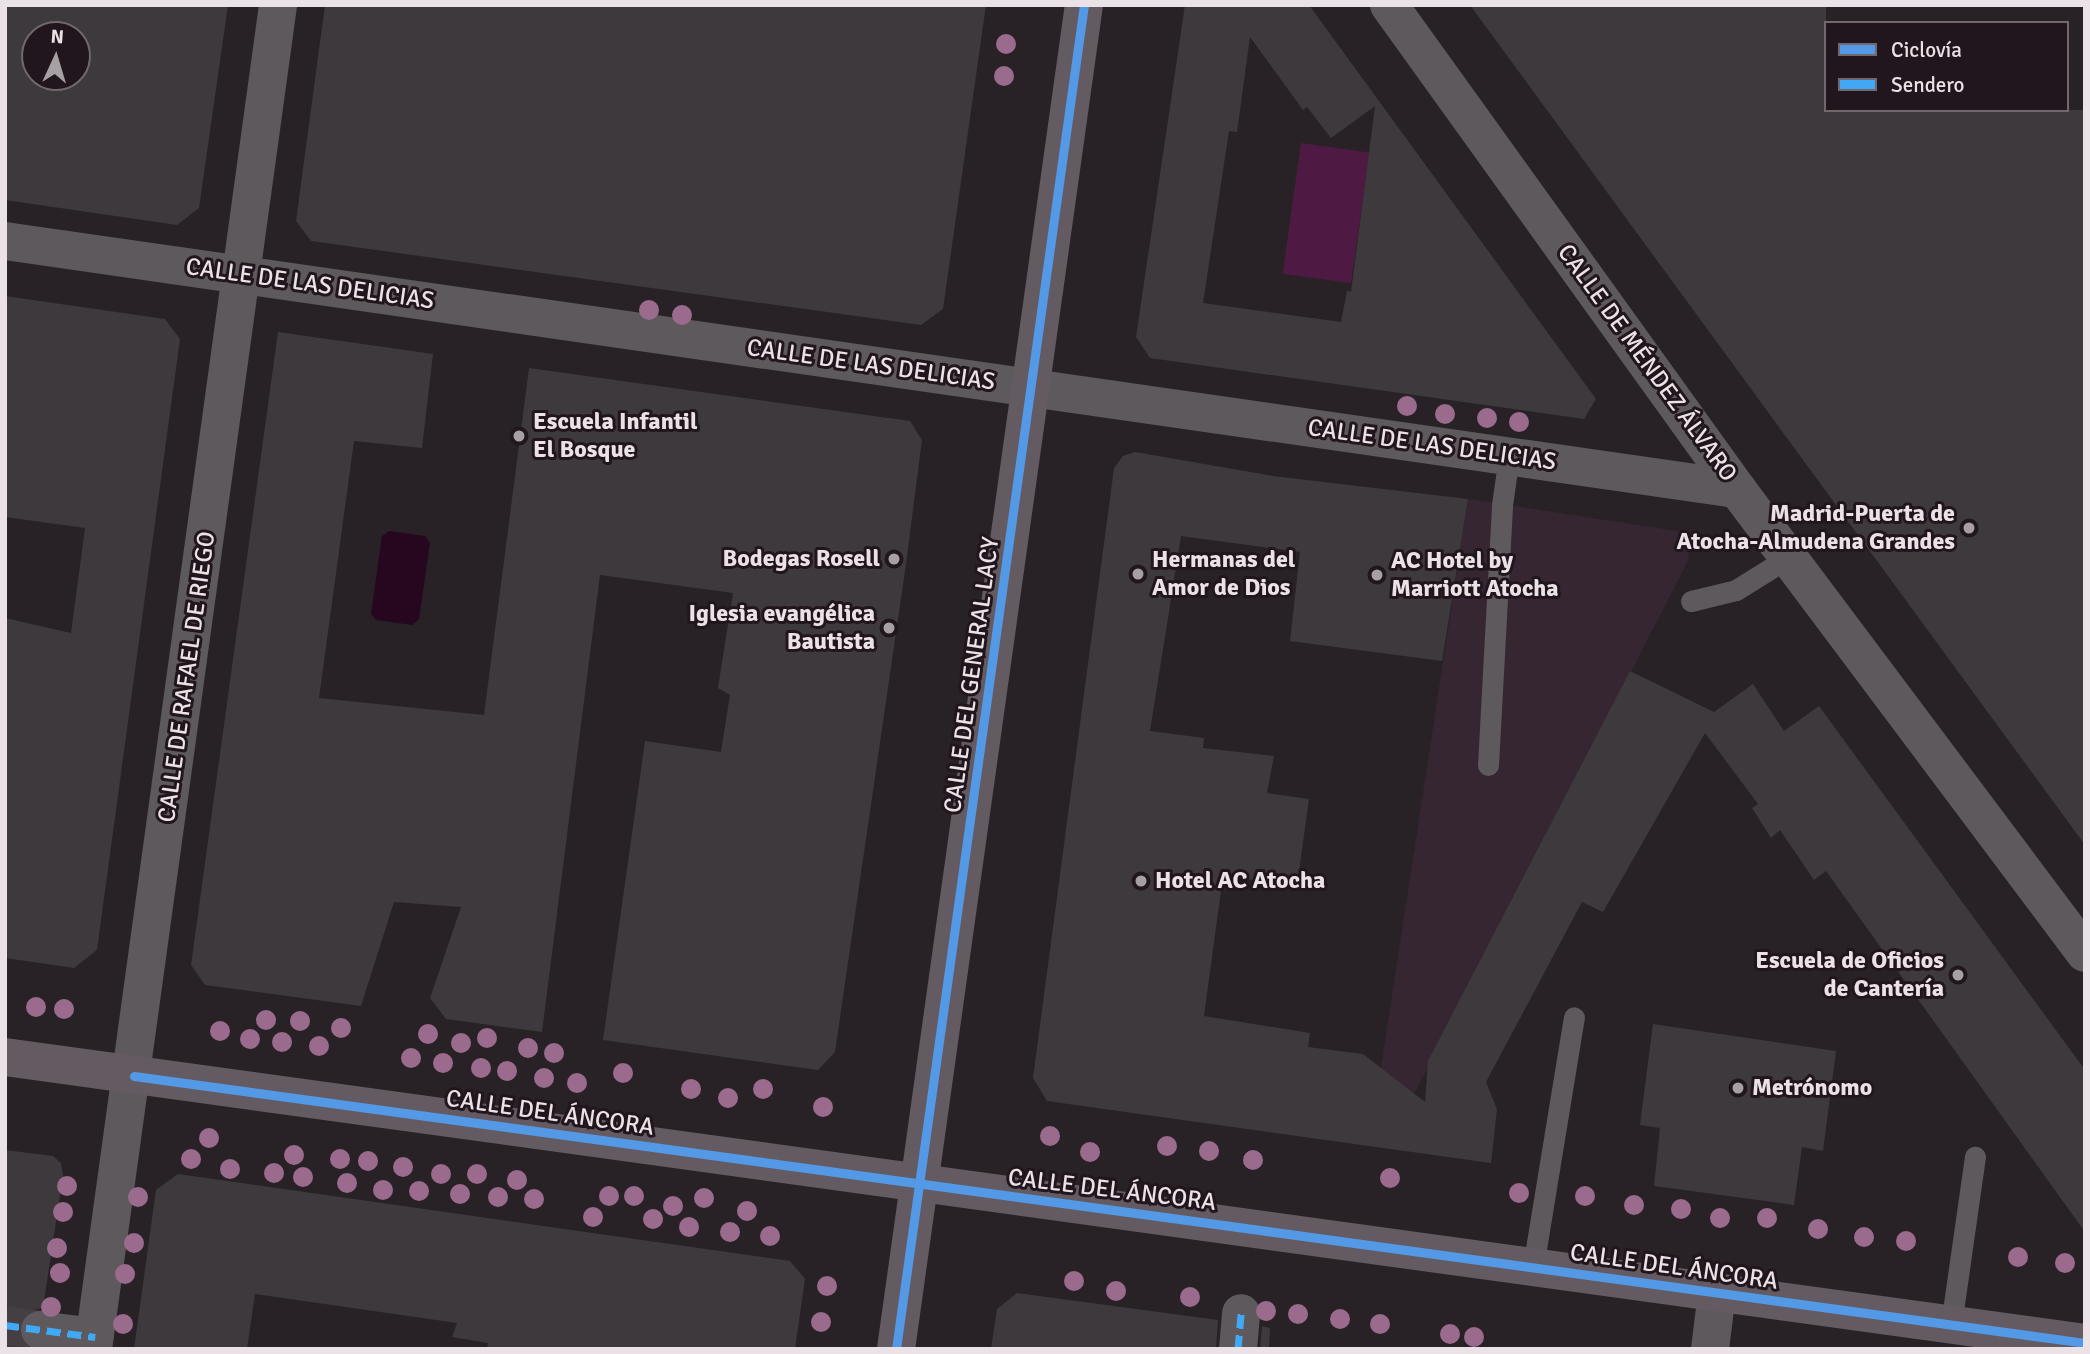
<!DOCTYPE html>
<meta charset="utf-8">
<style>
body{margin:0}
#map{position:relative;width:2090px;height:1354px;overflow:hidden;background:#282226;font-family:Signika,sans-serif}
div>[style]{position:absolute}
.built>*{inset:0;background:#352631}
.green>*{inset:0;background:#4e1a43;transform-origin:0 0}
.water>*{inset:0;background:#270620}
.building>*{inset:0;background:#3e393d}
.street-tunnel>*{height:38px;margin-top:-19px;transform-origin:0;background:repeating-linear-gradient(90deg,#453f43 0 38px,transparent 0 57px)}
.lane>*{height:21px;margin:-10.5px;padding:0 10.5px;transform-origin:10.5px;border-radius:10.5px;background:#5e595c}
.street>*{height:38px;margin:-19px;padding:0 19px;transform-origin:19px;border-radius:19px;background:#5e595c}
.secondary>*{height:38px;margin:-19px;padding:0 19px;transform-origin:19px;border-radius:19px;background:#645b62}
.quiet>*{height:7px;margin-top:-3.5px;transform-origin:0;background:repeating-linear-gradient(90deg,#3fa9f5 0 14px,transparent 0 21px)}
.cycleway>*{height:9px;margin:-4.5px;padding:0 4.5px;transform-origin:4.5px;border-radius:4.5px;background:#5399e6}
.trees>*{width:20px;height:20px;margin:-10px;border-radius:50%;background:#9a6b8d}
.dots>*{width:19px;height:19px;translate:-50% -50%;box-sizing:border-box;border:4px solid #21161e;border-radius:50%}
span{translate:-50% -50%;white-space:nowrap;text-align:center;line-height:1.15;-webkit-text-stroke:6px #21161e;paint-order:stroke}
.street-label{font-size:24px;color:#eae2e7}
.poi-label{font-size:24px;color:#eae2e7;font-weight:700}
.left{translate:0 -50%;text-align:left}
.right{translate:-100% -50%;text-align:right}
.frame{position:absolute;inset:0;border:7px solid #eae2e7;pointer-events:none}
.legend{position:absolute;left:1824px;top:21px;width:245px;height:91px;box-sizing:border-box;background:#21161e;border:2px solid #71686e;margin:0;padding:9px 12px;list-style:none;font-size:21px;color:#eae2e7}
.legend li{display:flex;align-items:center;gap:14px;height:35px}
.legend b{width:35px;border:2px solid #71686e}
.north{position:absolute;left:21px;top:21px;width:70px;height:70px;box-sizing:border-box;background:#21161e;border:2px solid #71686e;border-radius:50%;rotate:4deg;font-size:19px;font-weight:700;line-height:28px;text-align:center;color:#eae2e7}
.north::after{content:'';display:block;margin:auto;width:24px;height:32px;background:#a69fa3;clip-path:polygon(50% 0,100% 100%,50% 72%,0 100%)}
</style>
<div id="map">
<div class="built">
<i style="clip-path:polygon(1468px 499px,1691px 533px,1688px 561px,1411px 1100px,1369px 1145px)"></i>
</div>
<div class="green">
<i style="left:1301px;top:143px;width:69px;height:132px;rotate:8deg"></i>
</div>
<div class="water">
<i style="clip-path:polygon(389px 531px,425px 536px,430px 543px,419px 619px,412px 625px,376px 620px,371px 614px,382px 536px)"></i>
</div>
<div class="building">
<i style="clip-path:polygon(evenodd,5px 5px,228px 5px,199px 208px,177px 225px,5px 200px,5px 5px,35px 35px,77px 35px,77px 77px,35px 77px,35px 35px)"></i>
<i style="clip-path:polygon(325px 5px,986px 5px,943px 309px,921px 325px,311px 241px,296px 221px)"></i>
<i style="clip-path:polygon(evenodd,1185px 5px,1309px 5px,1596px 399px,1584px 419px,1150px 358px,1136px 337px,1185px 5px,1250px 37px,1303px 110px,1307px 107px,1331px 138px,1375px 106px,1351px 292px,1347px 291px,1341px 322px,1203px 303px,1229px 131px,1237px 132px,1250px 37px)"></i>
<i style="clip-path:polygon(1470px 5px,1826px 5px,1826px 110px,2085px 110px,2085px 845px)"></i>
<i style="clip-path:polygon(5px 296px,165px 319px,180px 339px,97px 950px,74px 968px,5px 958px,5px 618px,71px 633px,85px 528px,5px 517px)"></i>
<i style="clip-path:polygon(278px 332px,433px 354px,422px 448px,354px 441px,319px 698px,484px 715px,529px 368px,910px 421px,922px 440px,906px 564px,835px 1052px,818px 1070px,603px 1040px,645px 741px,721px 752px,730px 695px,718px 688px,733px 593px,600px 575px,542px 1032px,446px 1019px,430px 998px,461px 907px,394px 902px,361px 1006px,205px 985px,191px 965px)"></i>
<i style="clip-path:polygon(1135px 452px,1273px 476px,1468px 499px,1442px 661px,1290px 641px,1300px 552px,1181px 536px,1150px 731px,1204px 738px,1203px 748px,1274px 756px,1267px 793px,1309px 799px,1297px 886px,1223px 876px,1204px 1016px,1310px 1033px,1308px 1047px,1363px 1054px,1425px 1102px,1428px 1061px,1630px 671px,1714px 712px,1753px 684px,1784px 731px,1819px 706px,2085px 1070px,2085px 1232px,1826px 871px,1814px 880px,1780px 830px,1771px 838px,1752px 808px,1758px 804px,1705px 733px,1603px 912px,1582px 902px,1486px 1082px,1497px 1109px,1491px 1163px,1047px 1101px,1033px 1078px,1114px 468px,1123px 456px)"></i>
<i style="clip-path:polygon(1653px 1024px,1836px 1051px,1823px 1151px,1802px 1147px,1794px 1205px,1654px 1186px,1660px 1128px,1640px 1125px)"></i>
<i style="clip-path:polygon(5px 1150px,53px 1156px,61px 1163px,63px 1175px,43px 1308px,31px 1310px,18px 1327px,20px 1339px,30px 1349px,5px 1349px)"></i>
<i style="clip-path:polygon(178px 1174px,790px 1261px,805px 1279px,795px 1349px,487px 1349px,488px 1343px,452px 1337px,457px 1323px,255px 1294px,247px 1349px,134px 1349px,156px 1190px)"></i>
<i style="clip-path:polygon(1017px 1293px,1218px 1320px,1216px 1349px,991px 1349px,997px 1309px)"></i>
<i style="clip-path:polygon(1262px 1326px,1270px 1328px,1269px 1349px,1260px 1349px)"></i>
</div>
<div class="street-tunnel">
<i style="left:5px;top:1325px;width:35px;rotate:8deg"></i>
</div>
<div class="lane">
<i style="left:1691px;top:601px;width:46px;rotate:-13.7deg"></i>
<i style="left:1736px;top:590px;width:62px;rotate:-31.9deg"></i>
<i style="left:1488px;top:765px;width:260px;rotate:-86.9deg"></i>
<i style="left:1502px;top:505px;width:49px;rotate:-81.9deg"></i>
<i style="left:1533px;top:1267px;width:253px;rotate:-80.7deg"></i>
<i style="left:1951px;top:1325px;width:170px;rotate:-81.9deg"></i>
</div>
<div class="street">
<i style="left:1389px;top:5px;width:596px;rotate:54.28deg"></i>
<i style="left:1737px;top:489px;width:580px;rotate:53.13deg"></i>
<i style="left:5px;top:241px;width:1750px;rotate:8.15deg"></i>
<i style="left:40px;top:1330px;width:55px;rotate:7.3deg"></i>
<i style="left:93px;top:1349px;width:1357px;rotate:-82.16deg"></i>
<i style="left:1238px;top:1349px;width:36px;rotate:-85deg"></i>
<i style="left:1710px;top:1349px;width:56px;rotate:-82.9deg"></i>
</div>
<div class="secondary">
<i style="left:5px;top:1057px;width:2100px;rotate:7.83deg"></i>
<i style="left:896px;top:1349px;width:1357px;rotate:-82.04deg"></i>
</div>
<div class="quiet">
<i style="left:5px;top:1325px;width:91px;rotate:7.6deg"></i>
<i style="left:1238px;top:1349px;width:36px;rotate:-85deg"></i>
</div>
<div class="cycleway">
<i style="left:134px;top:1076px;width:1969px;rotate:7.79deg"></i>
<i style="left:896px;top:1349px;width:1357px;rotate:-82.04deg"></i>
</div>
<div class="trees">
<i style="left:1006px;top:44px"></i>
<i style="left:1004px;top:76px"></i>
<i style="left:649px;top:310px"></i>
<i style="left:682px;top:315px"></i>
<i style="left:1407px;top:406px"></i>
<i style="left:1445px;top:414px"></i>
<i style="left:1487px;top:418px"></i>
<i style="left:1519px;top:422px"></i>
<i style="left:36px;top:1007px"></i>
<i style="left:64px;top:1009px"></i>
<i style="left:266px;top:1020px"></i>
<i style="left:300px;top:1021px"></i>
<i style="left:341px;top:1028px"></i>
<i style="left:220px;top:1031px"></i>
<i style="left:428px;top:1034px"></i>
<i style="left:487px;top:1038px"></i>
<i style="left:250px;top:1039px"></i>
<i style="left:282px;top:1042px"></i>
<i style="left:461px;top:1043px"></i>
<i style="left:319px;top:1046px"></i>
<i style="left:528px;top:1048px"></i>
<i style="left:554px;top:1053px"></i>
<i style="left:411px;top:1058px"></i>
<i style="left:443px;top:1063px"></i>
<i style="left:481px;top:1068px"></i>
<i style="left:507px;top:1071px"></i>
<i style="left:623px;top:1073px"></i>
<i style="left:544px;top:1078px"></i>
<i style="left:577px;top:1083px"></i>
<i style="left:691px;top:1089px"></i>
<i style="left:763px;top:1089px"></i>
<i style="left:728px;top:1098px"></i>
<i style="left:823px;top:1107px"></i>
<i style="left:1050px;top:1136px"></i>
<i style="left:209px;top:1138px"></i>
<i style="left:1167px;top:1146px"></i>
<i style="left:1209px;top:1151px"></i>
<i style="left:1090px;top:1152px"></i>
<i style="left:294px;top:1155px"></i>
<i style="left:191px;top:1159px"></i>
<i style="left:340px;top:1159px"></i>
<i style="left:1253px;top:1160px"></i>
<i style="left:368px;top:1161px"></i>
<i style="left:403px;top:1167px"></i>
<i style="left:230px;top:1169px"></i>
<i style="left:274px;top:1173px"></i>
<i style="left:441px;top:1174px"></i>
<i style="left:477px;top:1174px"></i>
<i style="left:303px;top:1177px"></i>
<i style="left:1390px;top:1178px"></i>
<i style="left:517px;top:1180px"></i>
<i style="left:347px;top:1183px"></i>
<i style="left:67px;top:1186px"></i>
<i style="left:383px;top:1190px"></i>
<i style="left:419px;top:1191px"></i>
<i style="left:1519px;top:1193px"></i>
<i style="left:460px;top:1194px"></i>
<i style="left:609px;top:1196px"></i>
<i style="left:634px;top:1196px"></i>
<i style="left:1585px;top:1196px"></i>
<i style="left:138px;top:1197px"></i>
<i style="left:498px;top:1197px"></i>
<i style="left:704px;top:1198px"></i>
<i style="left:534px;top:1199px"></i>
<i style="left:1634px;top:1205px"></i>
<i style="left:673px;top:1206px"></i>
<i style="left:1681px;top:1209px"></i>
<i style="left:747px;top:1211px"></i>
<i style="left:63px;top:1212px"></i>
<i style="left:593px;top:1217px"></i>
<i style="left:1720px;top:1218px"></i>
<i style="left:1767px;top:1218px"></i>
<i style="left:653px;top:1219px"></i>
<i style="left:689px;top:1227px"></i>
<i style="left:1818px;top:1229px"></i>
<i style="left:730px;top:1232px"></i>
<i style="left:770px;top:1236px"></i>
<i style="left:1864px;top:1237px"></i>
<i style="left:1906px;top:1241px"></i>
<i style="left:134px;top:1243px"></i>
<i style="left:57px;top:1248px"></i>
<i style="left:2018px;top:1257px"></i>
<i style="left:2065px;top:1263px"></i>
<i style="left:60px;top:1273px"></i>
<i style="left:125px;top:1274px"></i>
<i style="left:1074px;top:1281px"></i>
<i style="left:827px;top:1286px"></i>
<i style="left:1116px;top:1291px"></i>
<i style="left:1190px;top:1297px"></i>
<i style="left:51px;top:1307px"></i>
<i style="left:1266px;top:1311px"></i>
<i style="left:1298px;top:1314px"></i>
<i style="left:1340px;top:1319px"></i>
<i style="left:821px;top:1322px"></i>
<i style="left:123px;top:1324px"></i>
<i style="left:1380px;top:1324px"></i>
<i style="left:1450px;top:1334px"></i>
<i style="left:1474px;top:1337px"></i>
</div>
<div class="dots">
<i style="left:519px;top:436px;background:#a69fa3"></i>
<i style="left:1969px;top:528px;background:#a69fa3"></i>
<i style="left:894px;top:559px;background:#a69fa3"></i>
<i style="left:1138px;top:574px;background:#a69fa3"></i>
<i style="left:1377px;top:575px;background:#a69fa3"></i>
<i style="left:889px;top:628px;background:#a69fa3"></i>
<i style="left:1141px;top:881px;background:#a69fa3"></i>
<i style="left:1958px;top:975px;background:#a69fa3"></i>
<i style="left:1738px;top:1088px;background:#a69fa3"></i>
</div>
<div class="street-label">
<span style="left:310px;top:284px;rotate:8deg">CALLE DE LAS DELICIAS</span>
<span style="left:1647px;top:363px;rotate:54deg">CALLE DE MÉNDEZ ÁLVARO</span>
<span style="left:871px;top:365px;rotate:8deg">CALLE DE LAS DELICIAS</span>
<span style="left:1432px;top:445px;rotate:8deg">CALLE DE LAS DELICIAS</span>
<span style="left:972px;top:675px;rotate:-82deg">CALLE DEL GENERAL LACY</span>
<span style="left:187px;top:677px;rotate:-82deg">CALLE DE RAFAEL DE RIEGO</span>
<span style="left:550px;top:1113px;rotate:8deg">CALLE DEL ÁNCORA</span>
<span style="left:1112px;top:1190px;rotate:7deg">CALLE DEL ÁNCORA</span>
<span style="left:1674px;top:1267px;rotate:8deg">CALLE DEL ÁNCORA</span>
</div>
<div class="poi-label">
<span class="left" style="left:533px;top:436px">Escuela Infantil<br>El Bosque</span>
<span class="right" style="left:1955px;top:528px">Madrid-Puerta de<br>Atocha-Almudena Grandes</span>
<span class="right" style="left:880px;top:559px">Bodegas Rosell</span>
<span class="left" style="left:1152px;top:574px">Hermanas del<br>Amor de Dios</span>
<span class="left" style="left:1391px;top:575px">AC Hotel by<br>Marriott Atocha</span>
<span class="right" style="left:875px;top:628px">Iglesia evangélica<br>Bautista</span>
<span class="left" style="left:1155px;top:881px">Hotel AC Atocha</span>
<span class="right" style="left:1944px;top:975px">Escuela de Oficios<br>de Cantería</span>
<span class="left" style="left:1752px;top:1088px">Metrónomo</span>
</div>
<div class="frame"></div>
<ul class="legend">
<li><b style="height:9px;background:#5399e6"></b>Ciclovía</li>
<li><b style="height:9px;background:#3fa9f5"></b>Sendero</li>
</ul>
<div class="north">N</div>
</div>
